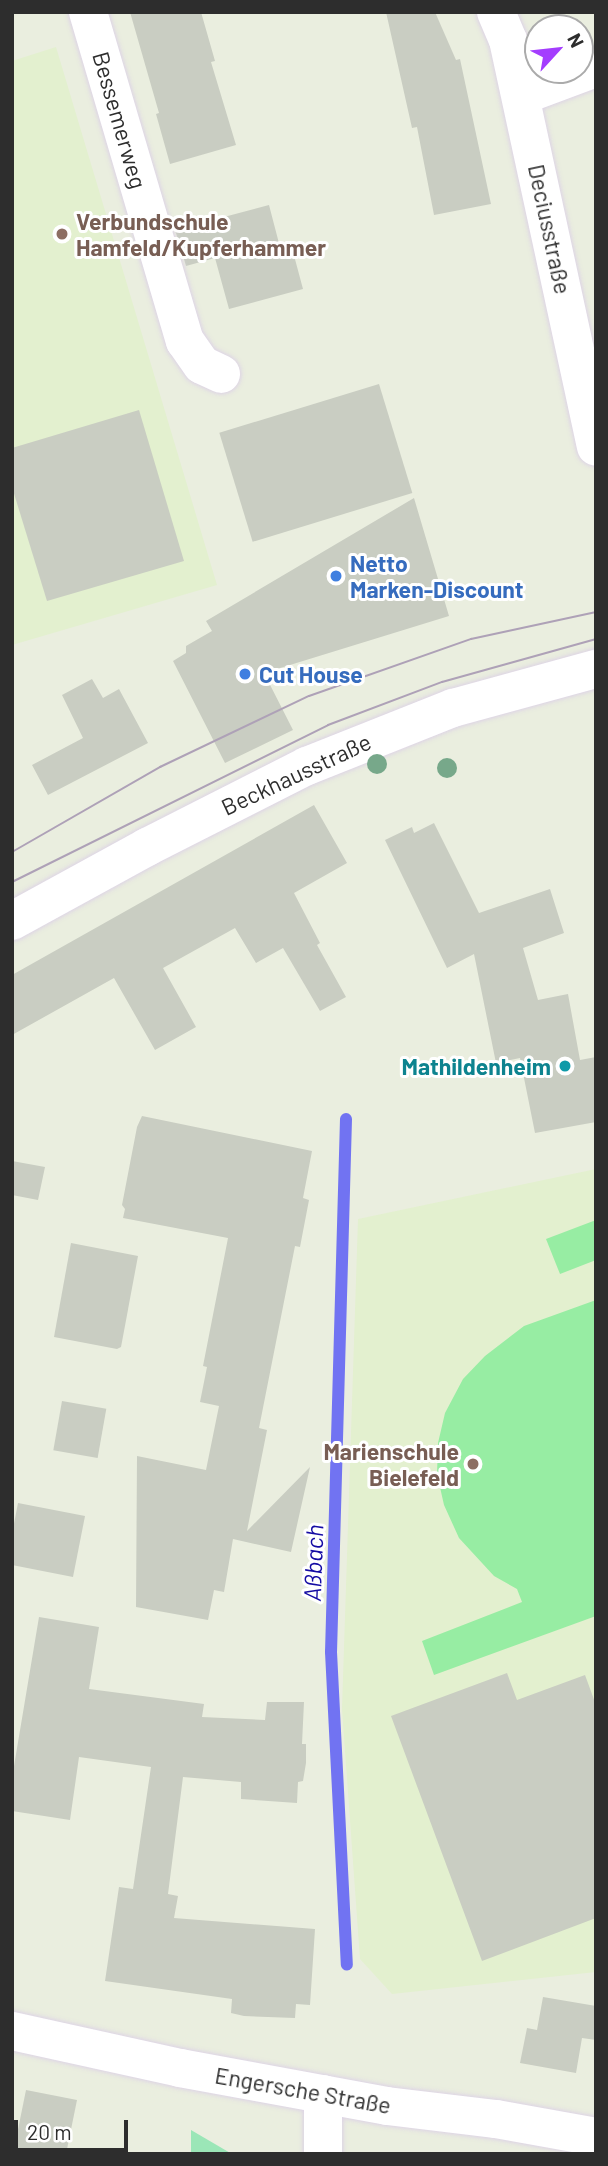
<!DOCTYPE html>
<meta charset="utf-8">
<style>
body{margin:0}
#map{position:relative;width:608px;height:2166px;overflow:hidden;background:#eaeedf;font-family:Barlow,sans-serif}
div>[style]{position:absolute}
.education>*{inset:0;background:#e3f0cf}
.green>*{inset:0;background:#9be6b7}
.pitch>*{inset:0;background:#97eda3}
.stream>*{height:12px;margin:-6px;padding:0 6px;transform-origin:6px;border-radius:6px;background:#7173f2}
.building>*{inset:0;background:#c9cdc2;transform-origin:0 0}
.roads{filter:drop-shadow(0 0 2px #ddd4e5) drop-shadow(0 0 2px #ddd4e5)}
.street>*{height:38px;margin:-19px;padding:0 19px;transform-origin:19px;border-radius:19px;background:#fff}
.secondary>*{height:38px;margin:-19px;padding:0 19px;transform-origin:19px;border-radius:19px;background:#fff}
.tram>*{height:2px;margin:-1px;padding:0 1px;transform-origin:1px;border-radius:1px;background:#aea1b7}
.trees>*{width:20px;height:20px;margin:-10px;border-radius:50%;background:#77a88a}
.dots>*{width:19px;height:19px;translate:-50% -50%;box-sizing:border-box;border:4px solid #fff;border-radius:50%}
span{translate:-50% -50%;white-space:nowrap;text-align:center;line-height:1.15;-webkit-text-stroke:6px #fff;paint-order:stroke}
.street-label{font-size:23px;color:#2d2d2d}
.education-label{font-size:23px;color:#785e54;font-weight:700}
.left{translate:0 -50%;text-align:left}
.right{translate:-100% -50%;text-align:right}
.shop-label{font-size:23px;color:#366cbe;font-weight:700}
.culture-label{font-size:23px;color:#0d838f;font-weight:700}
.water-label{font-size:24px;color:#140ba3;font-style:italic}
.frame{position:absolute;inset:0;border:14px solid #2d2d2d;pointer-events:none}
.north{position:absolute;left:524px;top:14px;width:70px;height:70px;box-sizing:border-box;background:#fff;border:2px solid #ababab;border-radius:50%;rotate:63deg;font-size:19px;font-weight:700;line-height:28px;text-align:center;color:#2d2d2d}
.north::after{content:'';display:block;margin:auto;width:24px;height:32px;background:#a43dfe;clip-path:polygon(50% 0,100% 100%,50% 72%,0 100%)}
.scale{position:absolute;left:14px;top:2120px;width:114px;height:32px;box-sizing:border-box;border:4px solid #2d2d2d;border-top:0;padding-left:9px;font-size:21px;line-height:24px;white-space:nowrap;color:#2d2d2d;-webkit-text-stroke:5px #fff;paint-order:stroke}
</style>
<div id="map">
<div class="education">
<i style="clip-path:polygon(56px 47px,217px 585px,12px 645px,12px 61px)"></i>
<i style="clip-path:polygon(596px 1169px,596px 1972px,392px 1994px,360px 1959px,342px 1709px,358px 1219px)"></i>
</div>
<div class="green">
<i style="clip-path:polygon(191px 2130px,232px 2154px,191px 2154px)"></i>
</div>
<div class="pitch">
<i style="clip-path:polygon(596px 1220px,596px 1260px,560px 1274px,546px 1239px)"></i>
<i style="clip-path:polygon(596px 1300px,596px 1616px,434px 1675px,422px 1641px,522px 1602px,517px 1589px,494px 1576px,459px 1538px,444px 1505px,437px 1474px,438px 1443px,445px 1413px,463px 1379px,485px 1356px,524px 1326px)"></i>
</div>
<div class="stream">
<i style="left:346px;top:1119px;width:533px;rotate:91.61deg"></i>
<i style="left:331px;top:1652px;width:313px;rotate:87.1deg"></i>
</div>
<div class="building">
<i style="clip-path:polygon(130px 12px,201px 12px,215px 61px,211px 62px,236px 145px,170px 164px,156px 114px,159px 113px)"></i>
<i style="clip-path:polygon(386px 12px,435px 12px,456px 60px,460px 59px,491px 204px,434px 215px,417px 127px,412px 128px)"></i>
<i style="clip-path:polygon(269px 205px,281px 251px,292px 248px,303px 289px,229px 309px,215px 258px,186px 266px,175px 230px)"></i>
<i style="left:379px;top:384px;width:114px;height:167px;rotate:73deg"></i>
<i style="clip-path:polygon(139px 410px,184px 561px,47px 601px,12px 487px,12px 448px)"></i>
<i style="clip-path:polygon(414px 498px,449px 616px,264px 673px,293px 730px,225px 763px,173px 661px,186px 653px,186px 646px,212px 631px,206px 621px)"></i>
<i style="clip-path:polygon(92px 679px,103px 698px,119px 689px,148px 743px,48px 795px,32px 765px,83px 738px,62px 695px)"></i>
<i style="clip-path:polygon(314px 805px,347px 863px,294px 893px,320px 943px,317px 945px,346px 997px,320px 1011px,283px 948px,256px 963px,235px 928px,163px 968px,196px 1027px,155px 1050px,114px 978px,12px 1035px,12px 975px)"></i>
<i style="clip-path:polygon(434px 823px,479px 913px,550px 889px,564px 933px,523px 948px,538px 1000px,568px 994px,580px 1060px,596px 1057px,596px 1122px,535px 1133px,520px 1058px,496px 1063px,474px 954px,447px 968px,385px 840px,412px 827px,414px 833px)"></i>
<i style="clip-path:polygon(142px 1116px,312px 1151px,303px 1198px,309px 1200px,300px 1247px,295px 1246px,259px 1428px,267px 1430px,247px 1531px,310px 1467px,291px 1552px,233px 1539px,224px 1592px,214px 1590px,208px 1620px,136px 1607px,137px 1456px,206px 1470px,219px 1406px,200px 1402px,207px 1367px,203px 1366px,228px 1238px,123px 1218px,125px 1209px,122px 1205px,137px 1127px)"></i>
<i style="clip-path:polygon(12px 1161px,45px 1167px,38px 1200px,12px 1195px)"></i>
<i style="clip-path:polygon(71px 1243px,138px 1256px,121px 1347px,117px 1349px,54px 1337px)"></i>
<i style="left:62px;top:1401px;width:45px;height:50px;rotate:10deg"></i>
<i style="clip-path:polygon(18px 1503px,85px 1516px,73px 1577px,12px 1565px,12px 1534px)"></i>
<i style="clip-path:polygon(39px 1617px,99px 1627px,89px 1689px,204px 1704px,202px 1717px,265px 1720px,267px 1702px,304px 1702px,302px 1744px,306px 1744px,306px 1763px,303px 1781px,298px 1782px,297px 1803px,241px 1799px,241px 1782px,183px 1777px,168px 1894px,178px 1896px,174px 1918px,315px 1929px,310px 2005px,296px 2004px,295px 2018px,244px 2016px,231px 2013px,232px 1999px,105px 1981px,119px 1887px,133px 1889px,151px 1767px,79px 1757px,70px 1820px,12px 1811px,12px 1778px)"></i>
<i style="clip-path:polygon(507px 1673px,517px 1700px,585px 1675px,596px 1705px,596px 1918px,482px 1961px,391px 1716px)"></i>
<i style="clip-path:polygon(543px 1997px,596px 2006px,596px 2040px,582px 2038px,576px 2073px,520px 2063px,527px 2028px,537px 2030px)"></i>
<i style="clip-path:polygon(26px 2090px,77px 2100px,66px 2154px,13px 2154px)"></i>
</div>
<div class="roads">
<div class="street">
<i style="left:88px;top:12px;width:343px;rotate:73.6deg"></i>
<i style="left:185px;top:341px;width:29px;rotate:55deg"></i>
<i style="left:202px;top:365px;width:21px;rotate:25deg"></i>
<i style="left:496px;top:12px;width:30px;rotate:67deg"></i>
<i style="left:508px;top:40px;width:416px;rotate:77.8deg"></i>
<i style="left:521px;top:96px;width:80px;rotate:-20.5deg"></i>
<i style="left:12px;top:921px;width:154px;rotate:-28.7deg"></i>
<i style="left:147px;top:847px;width:179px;rotate:-26.9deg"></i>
<i style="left:307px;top:766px;width:157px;rotate:-21.7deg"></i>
<i style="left:453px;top:708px;width:148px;rotate:-15.3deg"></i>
<i style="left:323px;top:2094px;width:60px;rotate:90deg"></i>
</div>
<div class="secondary">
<i style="left:12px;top:2031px;width:172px;rotate:12.4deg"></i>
<i style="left:180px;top:2068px;width:210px;rotate:10.4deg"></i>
<i style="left:387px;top:2106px;width:110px;rotate:6.8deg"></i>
<i style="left:496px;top:2119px;width:102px;rotate:10.2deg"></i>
</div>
</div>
<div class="tram">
<i style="left:12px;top:852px;width:171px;rotate:-29.9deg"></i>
<i style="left:160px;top:767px;width:165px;rotate:-25.5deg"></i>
<i style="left:309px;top:696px;width:172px;rotate:-19.4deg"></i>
<i style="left:471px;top:639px;width:128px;rotate:-12.2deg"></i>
<i style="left:12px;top:882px;width:353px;rotate:-26.4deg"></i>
<i style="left:328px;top:725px;width:122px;rotate:-20.7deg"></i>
<i style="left:442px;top:682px;width:160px;rotate:-15.6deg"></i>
</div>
<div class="trees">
<i style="left:377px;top:764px"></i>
<i style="left:447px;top:768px"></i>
</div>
<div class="dots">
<i style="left:62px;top:234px;background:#8d6e63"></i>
<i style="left:336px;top:576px;background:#3f7fe0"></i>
<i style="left:245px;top:674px;background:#3f7fe0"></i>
<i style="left:565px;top:1066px;background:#0f9aa8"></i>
<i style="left:473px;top:1464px;background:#8d6e63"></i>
</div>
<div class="street-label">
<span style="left:120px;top:120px;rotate:74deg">Bessemerweg</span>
<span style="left:550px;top:229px;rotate:78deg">Deciusstraße</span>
<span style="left:296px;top:774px;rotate:-25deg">Beckhausstraße</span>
<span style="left:303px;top:2090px;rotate:10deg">Engersche Straße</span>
</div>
<div class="education-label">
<span class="left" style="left:76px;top:234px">Verbundschule<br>Hamfeld/Kupferhammer</span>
<span class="right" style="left:459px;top:1464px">Marienschule<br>Bielefeld</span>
</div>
<div class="shop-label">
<span class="left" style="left:350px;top:576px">Netto<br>Marken-Discount</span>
<span class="left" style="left:259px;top:674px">Cut House</span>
</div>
<div class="culture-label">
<span class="right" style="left:551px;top:1066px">Mathildenheim</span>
</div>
<div class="water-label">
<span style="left:313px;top:1563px;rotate:-88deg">Aßbach</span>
</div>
<div class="frame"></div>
<div class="north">N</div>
<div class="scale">20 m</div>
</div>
